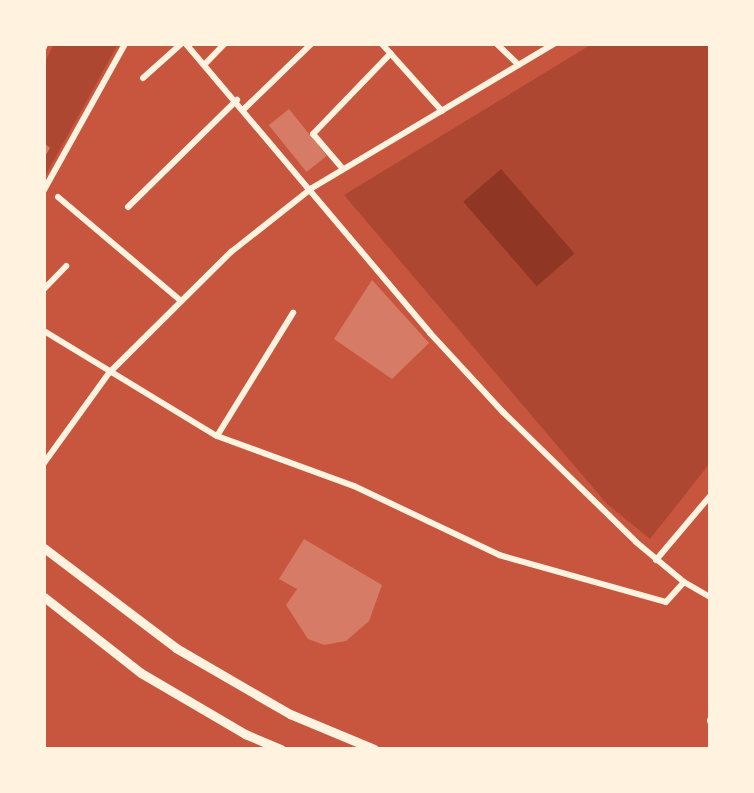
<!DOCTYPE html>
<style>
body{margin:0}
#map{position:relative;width:754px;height:793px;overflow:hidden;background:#c8553d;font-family:"PT Sans",sans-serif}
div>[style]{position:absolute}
.green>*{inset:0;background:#ae4732}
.water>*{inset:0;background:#8f3625;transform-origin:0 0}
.building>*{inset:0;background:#d67c66;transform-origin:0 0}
.minor>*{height:6px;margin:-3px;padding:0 3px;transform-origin:3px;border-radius:3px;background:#fff3e0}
.secondary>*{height:9px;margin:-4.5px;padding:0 4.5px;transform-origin:4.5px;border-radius:4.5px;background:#fff3e0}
span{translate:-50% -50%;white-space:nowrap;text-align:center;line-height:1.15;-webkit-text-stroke:6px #fff3e0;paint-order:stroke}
.frame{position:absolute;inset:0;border:46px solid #fff3e0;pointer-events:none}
</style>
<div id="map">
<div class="green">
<i style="clip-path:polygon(54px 44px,118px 44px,44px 178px,44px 64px)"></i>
<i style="clip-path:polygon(592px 44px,710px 44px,710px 463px,650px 539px,607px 504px,344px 195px)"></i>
</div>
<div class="water">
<i style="left:501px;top:169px;width:112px;height:50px;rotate:49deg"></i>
</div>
<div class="building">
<i style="left:289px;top:109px;width:60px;height:26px;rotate:51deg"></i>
<i style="clip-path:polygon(44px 143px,50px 148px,44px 158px)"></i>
<i style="clip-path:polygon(372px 280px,429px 343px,392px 379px,334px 339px)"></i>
<i style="clip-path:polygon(304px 539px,382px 585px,369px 621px,346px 641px,324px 645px,308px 639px,286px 605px,297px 589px,279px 579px)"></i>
</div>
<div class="minor">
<i style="left:186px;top:44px;width:378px;rotate:49.8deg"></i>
<i style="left:430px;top:333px;width:108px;rotate:47.3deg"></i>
<i style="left:503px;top:412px;width:186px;rotate:44.3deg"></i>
<i style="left:636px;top:542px;width:62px;rotate:39.8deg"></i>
<i style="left:684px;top:582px;width:30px;rotate:30deg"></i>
<i style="left:382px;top:44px;width:90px;rotate:48.2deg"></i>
<i style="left:497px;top:44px;width:30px;rotate:44deg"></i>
<i style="left:44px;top:47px;width:3px;rotate:-72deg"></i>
<i style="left:205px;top:64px;width:28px;rotate:-46deg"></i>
<i style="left:143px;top:78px;width:51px;rotate:-41.8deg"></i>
<i style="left:244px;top:109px;width:93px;rotate:-44.1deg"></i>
<i style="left:343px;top:169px;width:46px;rotate:-130.6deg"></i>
<i style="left:313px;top:134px;width:112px;rotate:-46.1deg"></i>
<i style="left:44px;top:190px;width:167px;rotate:-61deg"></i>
<i style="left:58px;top:197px;width:160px;rotate:40.2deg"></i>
<i style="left:128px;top:207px;width:153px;rotate:-44.5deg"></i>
<i style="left:44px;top:289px;width:32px;rotate:-46deg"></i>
<i style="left:44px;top:331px;width:202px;rotate:31.3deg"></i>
<i style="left:217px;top:436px;width:146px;rotate:20.1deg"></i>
<i style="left:354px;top:486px;width:161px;rotate:25.4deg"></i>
<i style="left:499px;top:555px;width:173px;rotate:15.7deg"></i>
<i style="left:666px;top:602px;width:27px;rotate:-48deg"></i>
<i style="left:217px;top:436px;width:145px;rotate:-58.3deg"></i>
<i style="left:44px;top:463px;width:111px;rotate:-54.2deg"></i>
<i style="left:109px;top:373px;width:172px;rotate:-44.8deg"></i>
<i style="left:231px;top:252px;width:103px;rotate:-38.3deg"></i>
<i style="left:312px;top:188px;width:282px;rotate:-30.8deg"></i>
<i style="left:656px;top:560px;width:84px;rotate:-49.8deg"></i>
<i style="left:710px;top:720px;width:1px;rotate:90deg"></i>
</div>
<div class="secondary">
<i style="left:44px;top:548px;width:166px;rotate:37.1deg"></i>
<i style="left:176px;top:648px;width:132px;rotate:30.1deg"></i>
<i style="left:290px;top:714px;width:91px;rotate:22.6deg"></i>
<i style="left:44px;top:597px;width:123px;rotate:38.1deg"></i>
<i style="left:141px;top:673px;width:121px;rotate:30.4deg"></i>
<i style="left:245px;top:734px;width:39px;rotate:23deg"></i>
</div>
<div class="frame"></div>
</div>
